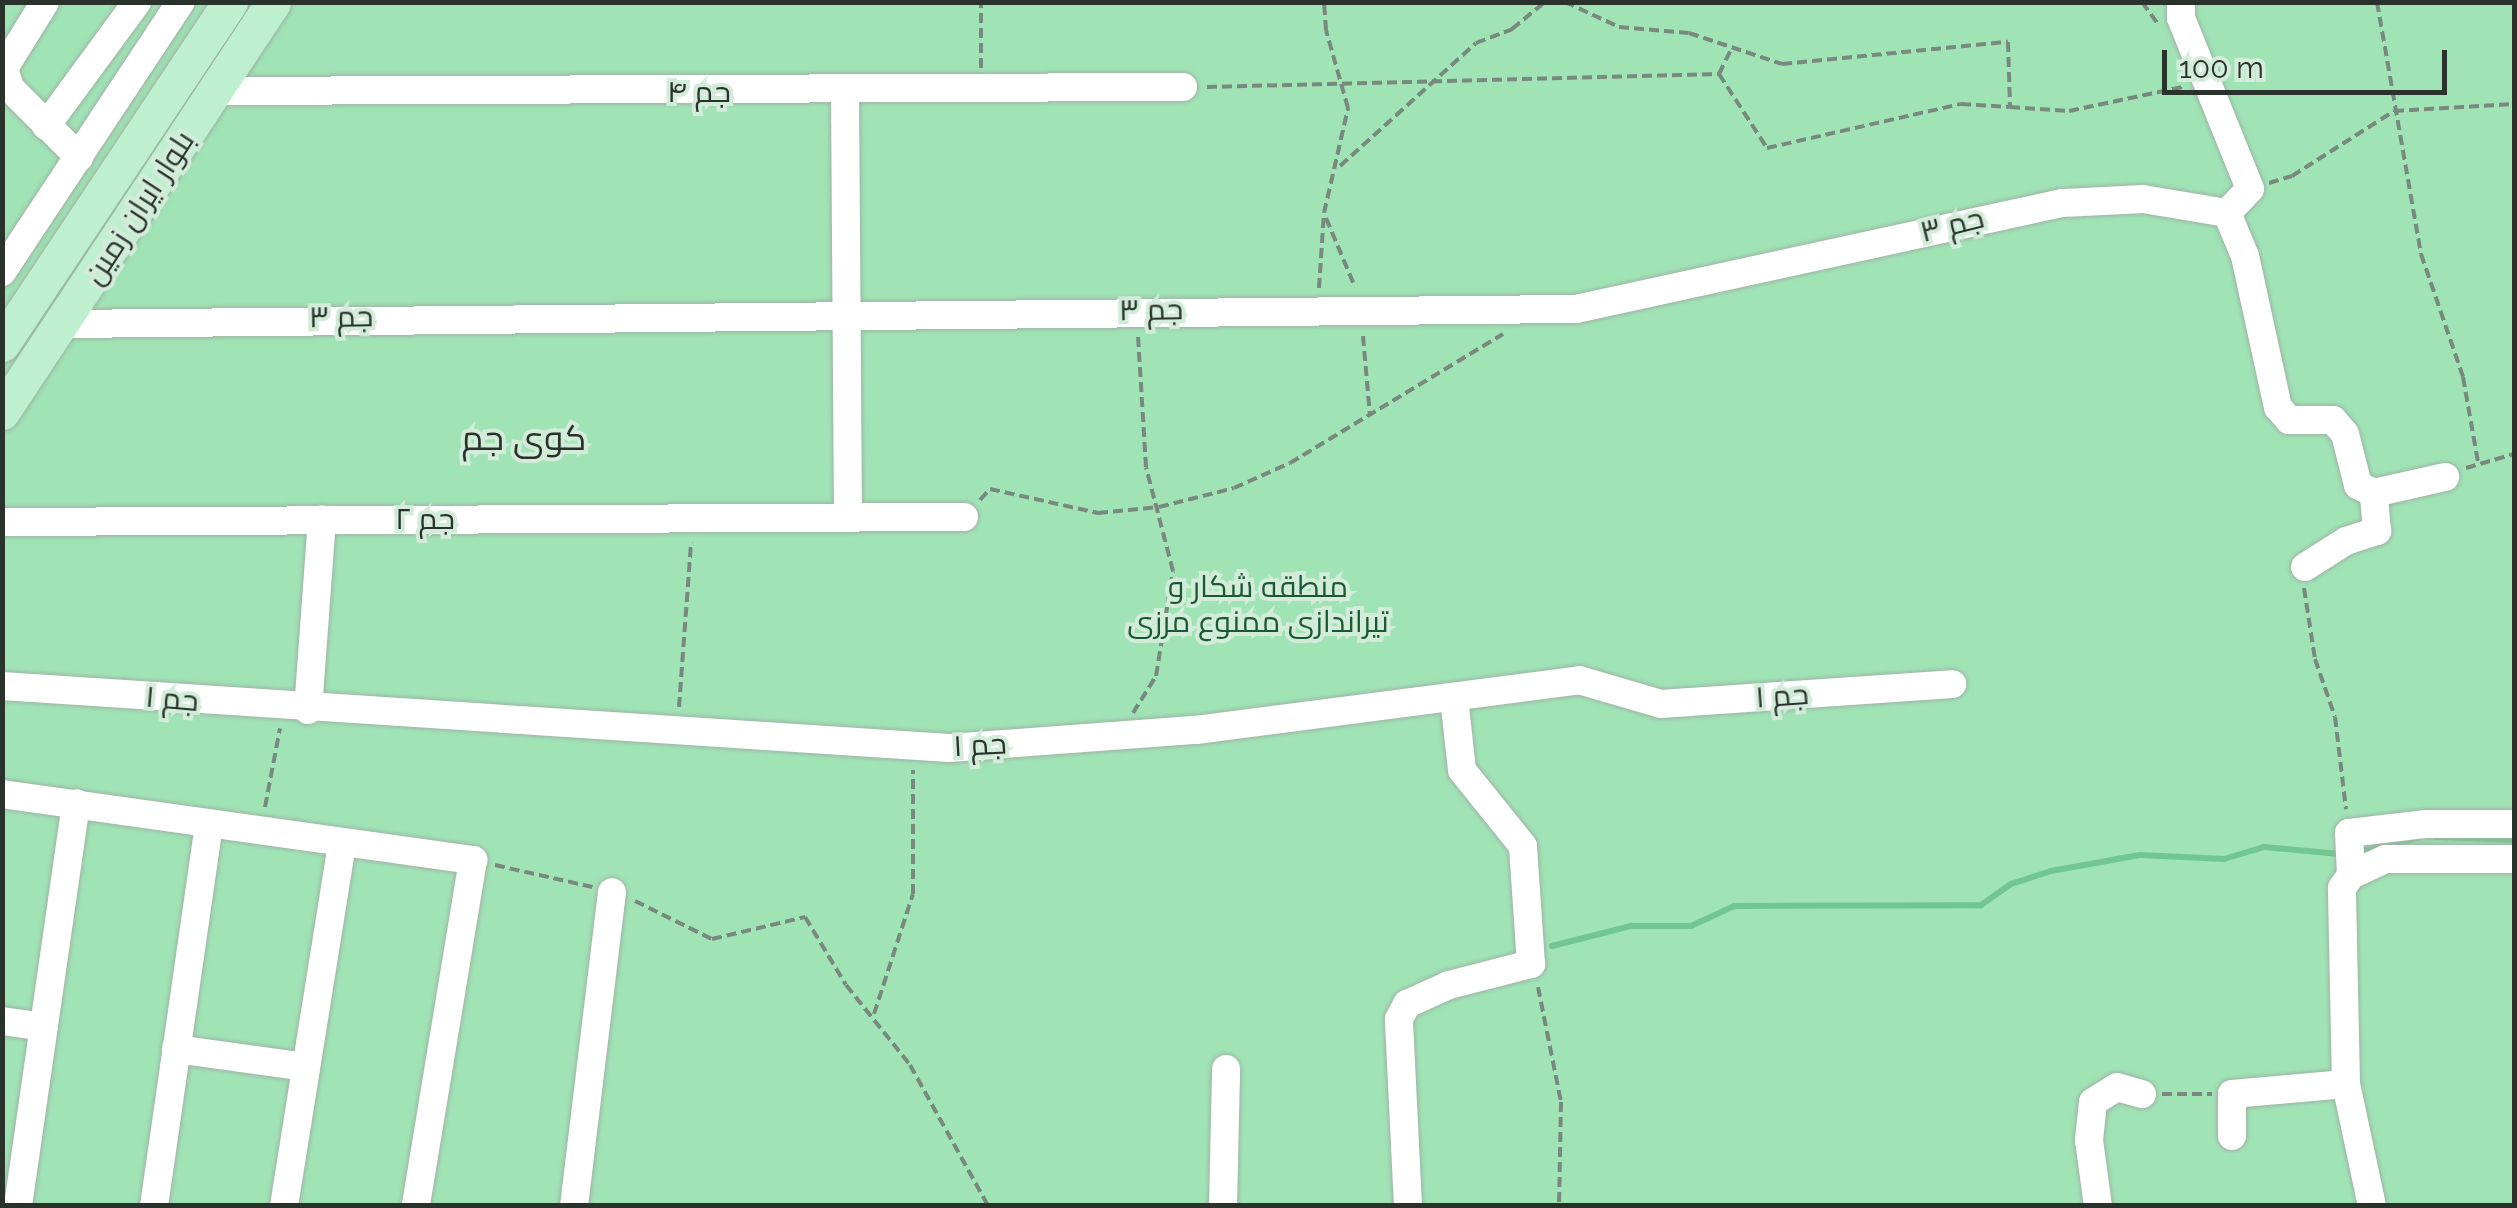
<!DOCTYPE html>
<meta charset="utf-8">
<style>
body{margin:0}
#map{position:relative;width:2517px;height:1208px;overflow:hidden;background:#d3ecda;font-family:Raleway,Cairo,sans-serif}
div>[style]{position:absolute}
.green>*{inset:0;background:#a0e4b6;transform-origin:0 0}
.stream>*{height:6px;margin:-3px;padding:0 3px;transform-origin:3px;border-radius:3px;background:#71c78f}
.path>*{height:4px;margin-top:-2px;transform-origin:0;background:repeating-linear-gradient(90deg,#78897d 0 10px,transparent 0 15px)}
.roads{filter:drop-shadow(0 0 2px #9db5a3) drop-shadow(0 0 2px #9db5a3)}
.minor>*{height:28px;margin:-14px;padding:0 14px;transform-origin:14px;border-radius:14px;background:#fff}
.major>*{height:35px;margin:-17.5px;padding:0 17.5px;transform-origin:17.5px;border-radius:17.5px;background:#beefce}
span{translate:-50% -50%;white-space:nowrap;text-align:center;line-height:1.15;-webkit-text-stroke:8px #d3ecda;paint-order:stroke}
.street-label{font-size:30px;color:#29332c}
.park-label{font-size:30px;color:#1b5935}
.quarter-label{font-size:35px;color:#29332c}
.frame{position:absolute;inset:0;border:5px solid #29332c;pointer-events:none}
.scale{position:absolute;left:2162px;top:50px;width:285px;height:45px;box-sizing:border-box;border:5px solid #29332c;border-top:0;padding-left:12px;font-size:30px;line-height:35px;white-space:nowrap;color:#29332c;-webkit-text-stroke:8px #d3ecda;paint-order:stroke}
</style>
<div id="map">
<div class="green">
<i style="left:3px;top:3px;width:2511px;height:1202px"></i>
</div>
<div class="stream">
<i style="left:2436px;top:837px;width:78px;rotate:2.2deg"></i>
<i style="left:2358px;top:852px;width:62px;rotate:-13.1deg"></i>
<i style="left:1552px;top:946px;width:81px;rotate:-14.2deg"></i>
<i style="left:1631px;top:926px;width:60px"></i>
<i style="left:1691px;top:926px;width:47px;rotate:-24.9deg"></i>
<i style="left:1734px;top:906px;width:247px;rotate:-0.2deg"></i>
<i style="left:1981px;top:905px;width:37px;rotate:-35deg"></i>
<i style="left:2011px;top:884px;width:42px;rotate:-18deg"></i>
<i style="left:2051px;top:871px;width:90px;rotate:-10.2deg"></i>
<i style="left:2140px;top:855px;width:84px;rotate:2.7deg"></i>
<i style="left:2224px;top:859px;width:42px;rotate:-16.7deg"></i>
<i style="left:2264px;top:847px;width:76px;rotate:5.3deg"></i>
</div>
<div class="path">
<i style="left:1565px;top:2px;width:60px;rotate:24.8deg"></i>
<i style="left:1619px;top:27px;width:70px;rotate:4.9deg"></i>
<i style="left:1689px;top:33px;width:98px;rotate:18.4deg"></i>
<i style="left:1782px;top:64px;width:227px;rotate:-5.6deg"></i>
<i style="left:2008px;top:42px;width:65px;rotate:88.2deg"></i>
<i style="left:2010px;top:107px;width:59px;rotate:3.9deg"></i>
<i style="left:2069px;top:111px;width:116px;rotate:-11.9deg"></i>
<i style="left:2142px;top:2px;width:27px;rotate:54deg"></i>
<i style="left:2377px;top:2px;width:256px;rotate:80.1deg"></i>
<i style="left:2421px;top:254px;width:130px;rotate:71.1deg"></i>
<i style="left:2463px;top:377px;width:86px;rotate:80deg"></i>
<i style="left:981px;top:68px;width:66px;rotate:-90deg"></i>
<i style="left:1719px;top:74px;width:30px;rotate:-64deg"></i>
<i style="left:1207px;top:87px;width:512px;rotate:-1.45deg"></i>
<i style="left:1719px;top:74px;width:88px;rotate:57deg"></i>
<i style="left:1767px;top:148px;width:199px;rotate:-12.8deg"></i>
<i style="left:1961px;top:104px;width:49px;rotate:3.5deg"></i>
<i style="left:1340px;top:166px;width:183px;rotate:-42.1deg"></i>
<i style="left:1476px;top:43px;width:39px;rotate:-21deg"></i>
<i style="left:1512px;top:29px;width:43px;rotate:-39.3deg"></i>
<i style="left:2269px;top:183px;width:24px;rotate:-17deg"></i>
<i style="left:2292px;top:176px;width:121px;rotate:-32.5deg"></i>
<i style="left:2394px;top:111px;width:120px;rotate:-3.3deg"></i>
<i style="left:1326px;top:218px;width:75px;rotate:67.2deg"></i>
<i style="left:1319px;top:288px;width:75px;rotate:-86.2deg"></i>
<i style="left:1324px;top:213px;width:108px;rotate:-77.1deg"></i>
<i style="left:1348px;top:108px;width:81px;rotate:-105.8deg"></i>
<i style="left:1326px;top:30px;width:28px;rotate:-94deg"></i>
<i style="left:1363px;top:336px;width:80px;rotate:85deg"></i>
<i style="left:2466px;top:468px;width:50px;rotate:-16.3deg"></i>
<i style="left:980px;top:500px;width:15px;rotate:-48deg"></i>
<i style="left:990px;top:489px;width:111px;rotate:12.5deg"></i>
<i style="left:1098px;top:513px;width:61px;rotate:-5.6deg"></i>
<i style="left:1159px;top:507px;width:77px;rotate:-14.2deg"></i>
<i style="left:1234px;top:488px;width:61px;rotate:-24.1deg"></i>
<i style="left:1290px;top:463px;width:249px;rotate:-31.2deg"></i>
<i style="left:2304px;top:588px;width:72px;rotate:81.2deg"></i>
<i style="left:2315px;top:659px;width:61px;rotate:71deg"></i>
<i style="left:2335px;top:717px;width:93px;rotate:83.2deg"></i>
<i style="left:679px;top:707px;width:165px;rotate:-85.8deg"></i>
<i style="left:1133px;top:713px;width:44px;rotate:-58.1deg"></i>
<i style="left:1156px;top:676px;width:106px;rotate:-80.8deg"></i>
<i style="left:1173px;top:571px;width:107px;rotate:-104.6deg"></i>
<i style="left:1146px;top:467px;width:132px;rotate:-93.5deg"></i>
<i style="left:265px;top:807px;width:80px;rotate:-79.2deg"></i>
<i style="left:495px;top:865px;width:100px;rotate:12.7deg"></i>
<i style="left:635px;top:901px;width:86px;rotate:26.3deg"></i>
<i style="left:712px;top:939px;width:96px;rotate:-13.3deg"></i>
<i style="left:805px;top:917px;width:79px;rotate:58.9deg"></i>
<i style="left:846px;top:985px;width:102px;rotate:51.3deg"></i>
<i style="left:910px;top:1065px;width:161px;rotate:61deg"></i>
<i style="left:1538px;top:987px;width:117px;rotate:78.7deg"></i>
<i style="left:1561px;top:1102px;width:104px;rotate:91.1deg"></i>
<i style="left:874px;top:1014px;width:126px;rotate:-72deg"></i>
<i style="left:913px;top:894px;width:124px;rotate:-90deg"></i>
<i style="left:2162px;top:1094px;width:50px"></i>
</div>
<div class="roads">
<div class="minor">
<i style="left:45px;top:2px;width:78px;rotate:121.8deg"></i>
<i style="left:4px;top:68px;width:21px;rotate:73deg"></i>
<i style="left:10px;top:88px;width:98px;rotate:45deg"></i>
<i style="left:2181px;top:2px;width:16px;rotate:90deg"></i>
<i style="left:2181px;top:18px;width:184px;rotate:68deg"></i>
<i style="left:2250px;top:189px;width:33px;rotate:134deg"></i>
<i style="left:2227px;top:213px;width:47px;rotate:67.3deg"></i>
<i style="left:2245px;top:256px;width:155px;rotate:77.7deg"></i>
<i style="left:2278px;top:407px;width:17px;rotate:50deg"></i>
<i style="left:2289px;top:420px;width:44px"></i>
<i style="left:2333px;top:420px;width:18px;rotate:49deg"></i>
<i style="left:2345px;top:434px;width:53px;rotate:75.7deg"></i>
<i style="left:2358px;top:485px;width:18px;rotate:27deg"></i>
<i style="left:2374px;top:493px;width:73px;rotate:-12.7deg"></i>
<i style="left:215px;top:91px;width:968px;rotate:-0.24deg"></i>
<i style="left:845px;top:92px;width:425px;rotate:89.6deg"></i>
<i style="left:46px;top:126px;width:154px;rotate:-53.7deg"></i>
<i style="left:2px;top:272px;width:324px;rotate:-56.5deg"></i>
<i style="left:63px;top:324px;width:1513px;rotate:-0.57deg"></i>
<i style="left:1576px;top:309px;width:498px;rotate:-12.3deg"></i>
<i style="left:2063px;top:203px;width:80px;rotate:-2.9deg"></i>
<i style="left:2143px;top:199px;width:85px;rotate:9.5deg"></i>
<i style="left:2px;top:522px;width:962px;rotate:-0.3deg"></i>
<i style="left:2305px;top:567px;width:49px;rotate:-32.4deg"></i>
<i style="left:2346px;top:541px;width:33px;rotate:-18deg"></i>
<i style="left:2377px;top:531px;width:38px;rotate:-95deg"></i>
<i style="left:2px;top:686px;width:949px;rotate:3.75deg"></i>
<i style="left:949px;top:748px;width:248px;rotate:-4.2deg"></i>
<i style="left:1196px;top:730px;width:386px;rotate:-7.4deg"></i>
<i style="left:1579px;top:680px;width:85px;rotate:16.3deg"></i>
<i style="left:1661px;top:704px;width:292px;rotate:-3.9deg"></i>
<i style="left:308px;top:710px;width:191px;rotate:-85.8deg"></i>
<i style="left:2px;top:794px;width:476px;rotate:8deg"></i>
<i style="left:473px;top:860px;width:351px;rotate:99.4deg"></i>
<i style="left:2351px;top:875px;width:42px;rotate:-92.7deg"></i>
<i style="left:2349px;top:833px;width:78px;rotate:-6.7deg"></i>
<i style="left:2426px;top:824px;width:88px"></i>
<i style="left:2px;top:1021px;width:42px;rotate:8.1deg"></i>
<i style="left:176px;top:1049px;width:131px;rotate:7.9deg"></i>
<i style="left:2232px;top:1136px;width:42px;rotate:-90deg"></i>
<i style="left:2232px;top:1094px;width:114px;rotate:-5deg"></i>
<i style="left:18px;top:1206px;width:407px;rotate:-81.8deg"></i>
<i style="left:154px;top:1206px;width:386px;rotate:-81.8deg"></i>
<i style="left:284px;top:1206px;width:367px;rotate:-80.9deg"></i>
<i style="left:574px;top:1206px;width:316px;rotate:-83.1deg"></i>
<i style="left:1223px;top:1206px;width:137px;rotate:-88.7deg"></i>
<i style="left:1408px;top:1206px;width:187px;rotate:-92.8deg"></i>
<i style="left:1399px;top:1019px;width:17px;rotate:-62deg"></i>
<i style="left:1407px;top:1004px;width:46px;rotate:-24.3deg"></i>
<i style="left:1449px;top:985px;width:85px;rotate:-14.4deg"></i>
<i style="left:1531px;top:964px;width:118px;rotate:-93.9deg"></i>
<i style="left:1523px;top:846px;width:97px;rotate:-128.8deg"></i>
<i style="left:1462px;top:770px;width:73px;rotate:-96.3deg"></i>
<i style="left:2098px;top:1206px;width:67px;rotate:-97.8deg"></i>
<i style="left:2089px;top:1140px;width:38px;rotate:-84deg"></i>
<i style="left:2093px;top:1102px;width:28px;rotate:-32deg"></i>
<i style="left:2117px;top:1087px;width:26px;rotate:16deg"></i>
<i style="left:2372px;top:1206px;width:125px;rotate:-102deg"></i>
<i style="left:2346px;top:1084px;width:196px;rotate:-91.2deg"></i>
<i style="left:2342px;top:888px;width:16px;rotate:-55deg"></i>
<i style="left:2351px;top:875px;width:38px;rotate:-25deg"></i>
<i style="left:2386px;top:859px;width:128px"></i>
</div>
<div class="major">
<i style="left:2px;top:344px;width:411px;rotate:-56.3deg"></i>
<i style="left:2px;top:412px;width:491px;rotate:-56.5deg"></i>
</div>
</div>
<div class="street-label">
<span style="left:699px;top:92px">جم ۴</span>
<span style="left:139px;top:208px;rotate:-57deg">بلوار ایران زمین</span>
<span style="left:1952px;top:225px;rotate:-14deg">جم ۳</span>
<span style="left:1151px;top:310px;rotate:-1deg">جم ۳</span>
<span style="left:341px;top:317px;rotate:-1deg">جم ۳</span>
<span style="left:425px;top:519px">جم ۲</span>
<span style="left:1782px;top:696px;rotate:-4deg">جم ۱</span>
<span style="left:172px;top:699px;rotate:5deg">جم ۱</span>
<span style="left:980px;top:745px;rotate:-3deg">جم ۱</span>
</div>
<div class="park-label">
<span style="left:1258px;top:604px">منطقه شکار و<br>تیراندازی ممنوع مرزی</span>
</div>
<div class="quarter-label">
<span style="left:524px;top:438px">کوی جم</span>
</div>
<div class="frame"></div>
<div class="scale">100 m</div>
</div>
